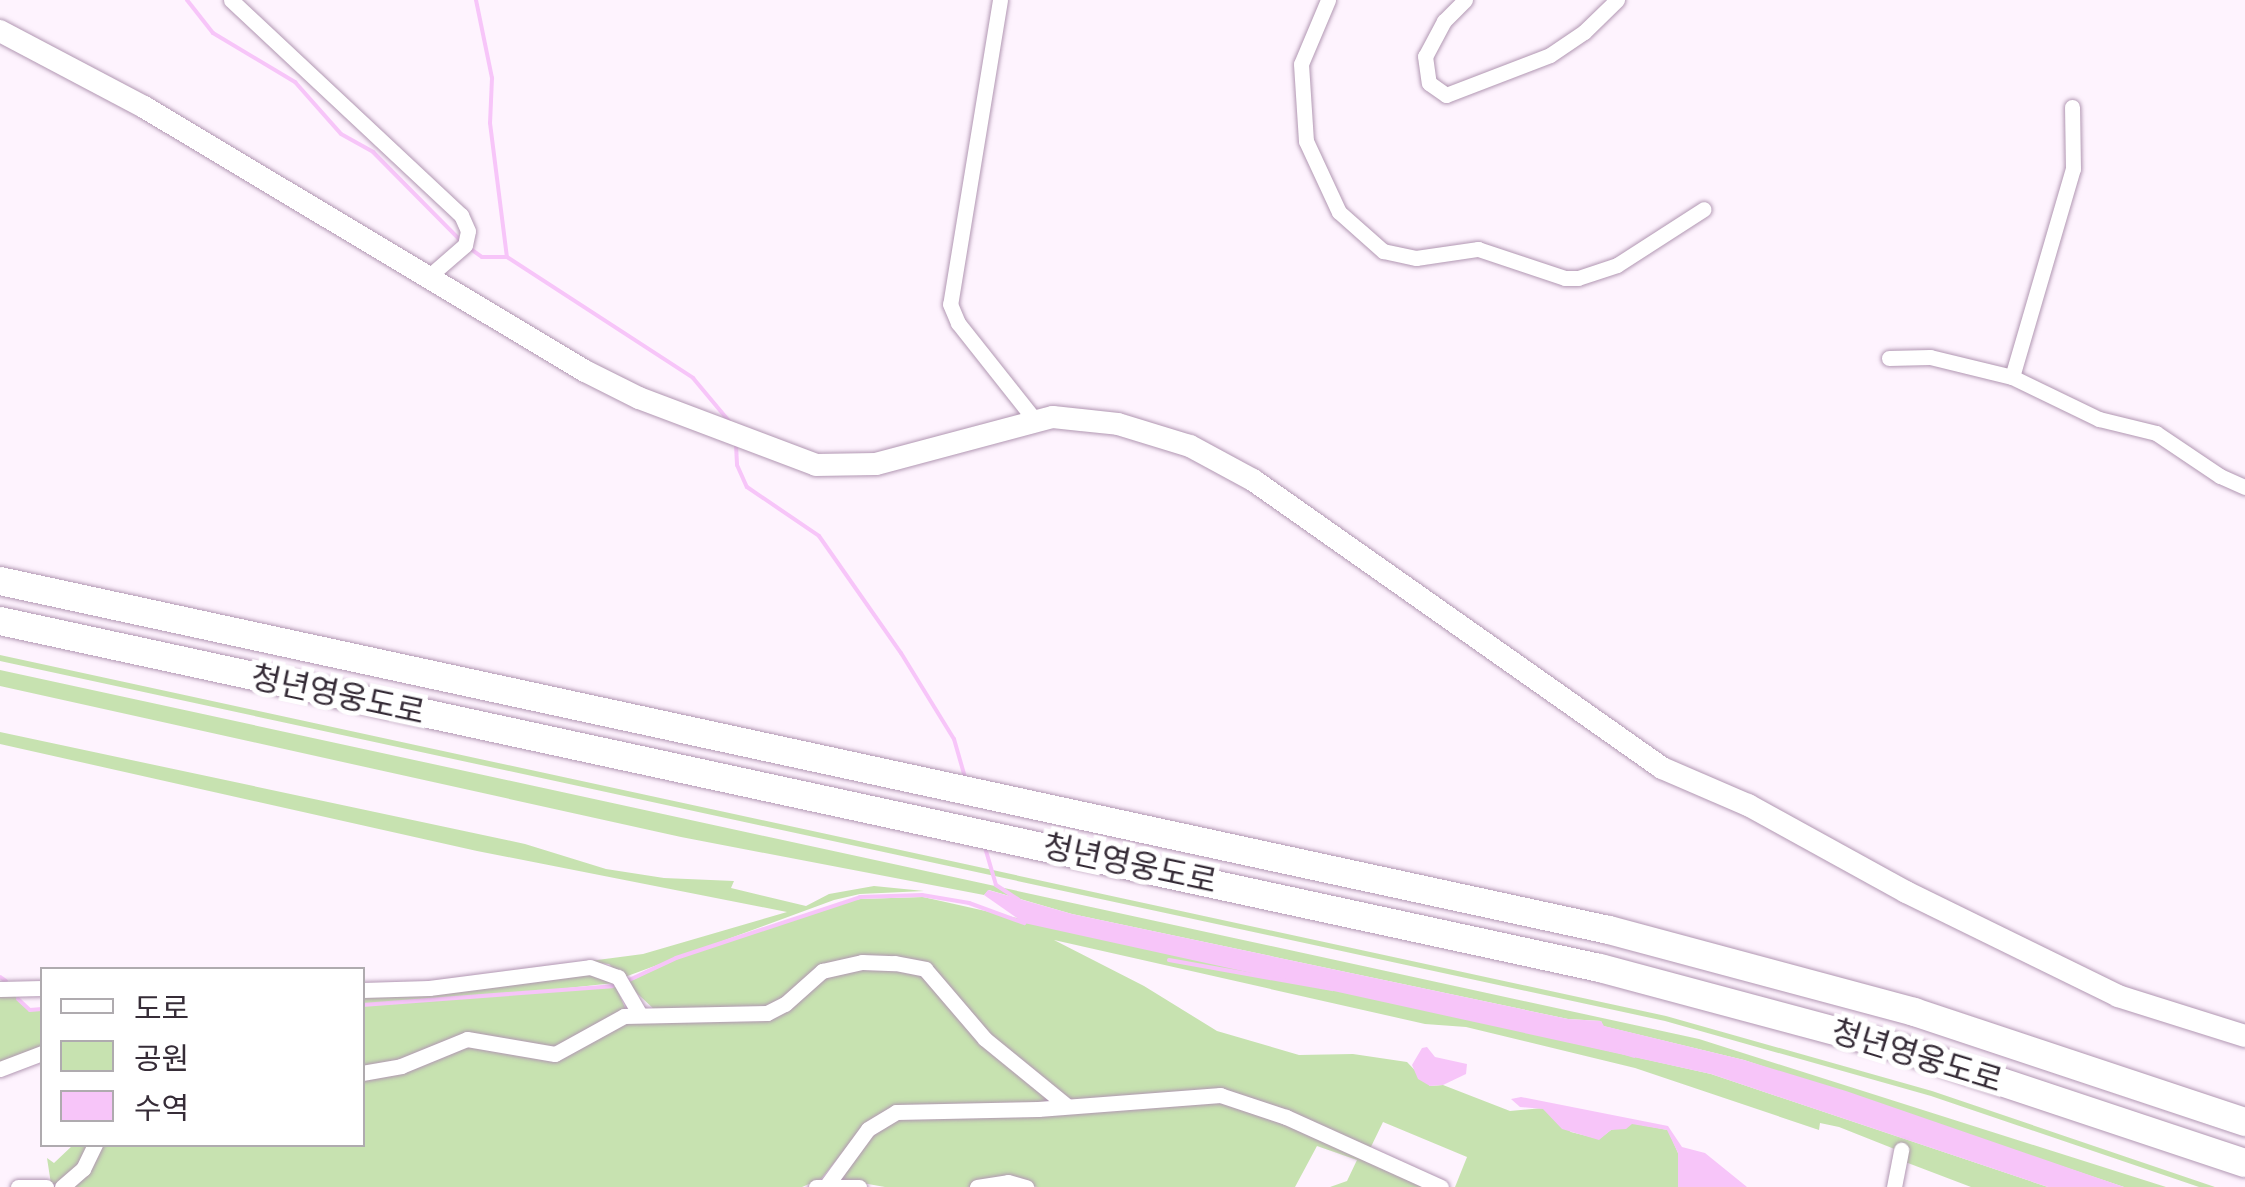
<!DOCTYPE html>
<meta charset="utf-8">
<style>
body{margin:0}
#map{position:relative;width:2245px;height:1187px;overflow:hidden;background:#fef3fe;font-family:Manrope,"Noto Sans KR",sans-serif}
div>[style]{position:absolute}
.green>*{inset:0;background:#c7e2b0}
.water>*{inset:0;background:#f7c5f9}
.stream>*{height:4px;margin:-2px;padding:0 2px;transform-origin:2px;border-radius:2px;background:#f7c5f9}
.roads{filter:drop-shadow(0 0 2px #b197b2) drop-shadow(0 0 2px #b197b2)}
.minor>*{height:15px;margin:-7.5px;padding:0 7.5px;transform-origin:7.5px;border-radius:7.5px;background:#fff}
.primary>*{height:22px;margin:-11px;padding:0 11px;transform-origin:11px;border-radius:11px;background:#fff}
.motorway>*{height:28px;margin:-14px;padding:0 14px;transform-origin:14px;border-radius:14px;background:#fff}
span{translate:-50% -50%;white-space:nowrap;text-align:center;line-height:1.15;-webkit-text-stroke:10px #fff;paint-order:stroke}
.street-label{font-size:32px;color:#362c37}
.legend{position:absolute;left:40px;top:967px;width:325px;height:180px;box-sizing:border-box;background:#fff;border:2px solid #afabaf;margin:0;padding:12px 18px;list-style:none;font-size:30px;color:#362c37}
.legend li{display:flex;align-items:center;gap:20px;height:50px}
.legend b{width:50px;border:2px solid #afabaf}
</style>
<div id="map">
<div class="green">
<i style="clip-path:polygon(0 655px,1666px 1016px,1932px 1091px,2215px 1187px,2199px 1187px,1931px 1096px,1665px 1021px,0 661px)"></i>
<i style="clip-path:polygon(0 670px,1699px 1039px,2166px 1187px,2124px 1187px,1744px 1060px,1603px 1026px,1601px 1021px,1568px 1019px,1072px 914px,989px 890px,984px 895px,681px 837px,0 686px)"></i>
<i style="clip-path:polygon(0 732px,525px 844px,606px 869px,664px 878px,734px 881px,731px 888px,806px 906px,829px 894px,874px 886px,924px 891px,860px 894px,834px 900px,622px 978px,609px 964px,599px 963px,421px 983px,643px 954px,787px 912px,477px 851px,0 744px)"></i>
<i style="clip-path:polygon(923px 897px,1711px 1074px,2048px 1187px,1971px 1187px,1900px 1160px,1897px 1150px,1839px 1127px,1820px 1123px,1819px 1130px,1635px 1068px,1466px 1027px,1425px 1024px,1054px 940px,1144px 986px,1217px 1031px,1299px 1055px,1353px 1054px,1407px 1062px,1430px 1086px,1443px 1085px,1510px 1111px,1543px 1108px,1571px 1132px,1599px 1139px,1611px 1130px,1631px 1123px,1668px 1130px,1678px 1153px,1678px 1187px,1455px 1187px,1467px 1157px,1383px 1122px,1368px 1153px,1241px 1095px,1072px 1100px,1011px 1058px,927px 966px,821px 969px,776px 1008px,656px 1011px,626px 983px,677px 959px,836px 904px,860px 899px)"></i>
<i style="clip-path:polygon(863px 965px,924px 972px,1055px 1103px,912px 1107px,847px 1147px,821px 1179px,802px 1187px,69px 1187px,99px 1145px,362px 1144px,363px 1077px,467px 1042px,541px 1058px,625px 1018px,768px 1017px,813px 980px)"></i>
<i style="clip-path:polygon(587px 972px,614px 983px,486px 997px,363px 1004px,363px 995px)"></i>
<i style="clip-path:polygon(616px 987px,626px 1010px,554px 1051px,500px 1040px,363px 1071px,362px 1006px)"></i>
<i style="clip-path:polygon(15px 996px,30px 1011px,42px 1011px,42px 1050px,0 1066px,0 997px)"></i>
<i style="clip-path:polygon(1219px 1097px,1437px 1187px,1330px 1187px,1347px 1181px,1357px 1160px,1317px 1146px,1295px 1187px,1037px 1187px,1008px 1180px,968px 1187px,885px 1187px,834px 1178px,880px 1120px)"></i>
<i style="clip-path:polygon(73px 1145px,90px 1145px,79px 1167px,59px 1184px,51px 1184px,47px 1158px,54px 1163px)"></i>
</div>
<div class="water">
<i style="clip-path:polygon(988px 890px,1072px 914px,1568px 1019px,1601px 1021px,1604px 1026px,1744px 1060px,1846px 1091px,2124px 1187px,2048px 1187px,1711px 1074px,1024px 923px,984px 895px)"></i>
<i style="clip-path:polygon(1427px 1047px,1435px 1057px,1467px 1064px,1466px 1074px,1443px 1085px,1430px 1086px,1418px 1079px,1412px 1065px,1422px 1048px)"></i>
<i style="clip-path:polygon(1521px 1097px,1668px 1126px,1682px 1147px,1705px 1153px,1747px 1187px,1678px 1187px,1678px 1153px,1667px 1130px,1632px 1124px,1626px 1129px,1611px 1130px,1599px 1140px,1562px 1129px,1543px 1109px,1520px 1107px,1511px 1099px)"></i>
</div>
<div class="stream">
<i style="left:187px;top:0;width:42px;rotate:51.8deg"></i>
<i style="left:213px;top:33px;width:96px;rotate:30.9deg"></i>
<i style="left:295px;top:82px;width:69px;rotate:48.5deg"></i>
<i style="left:341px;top:134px;width:37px;rotate:29deg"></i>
<i style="left:373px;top:152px;width:125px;rotate:45.3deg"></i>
<i style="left:476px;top:0;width:80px;rotate:78.4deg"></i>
<i style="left:492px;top:78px;width:45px;rotate:92.5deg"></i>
<i style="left:490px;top:123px;width:135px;rotate:82.8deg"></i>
<i style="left:507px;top:257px;width:222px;rotate:33deg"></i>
<i style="left:693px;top:378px;width:56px;rotate:50.1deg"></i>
<i style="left:468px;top:247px;width:17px;rotate:36deg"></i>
<i style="left:482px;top:257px;width:24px"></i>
<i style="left:736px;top:445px;width:20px;rotate:87deg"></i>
<i style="left:737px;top:465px;width:24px;rotate:66deg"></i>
<i style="left:747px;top:487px;width:87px;rotate:34.2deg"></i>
<i style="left:819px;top:536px;width:143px;rotate:55deg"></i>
<i style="left:901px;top:653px;width:101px;rotate:58.4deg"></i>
<i style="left:954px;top:739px;width:40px;rotate:74deg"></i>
<i style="left:984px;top:844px;width:43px;rotate:73.7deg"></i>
<i style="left:996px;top:885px;width:27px;rotate:33deg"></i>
<i style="left:1169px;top:960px;width:166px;rotate:10.1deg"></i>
<i style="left:0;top:977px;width:7px;rotate:34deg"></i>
<i style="left:627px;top:981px;width:54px;rotate:-25.1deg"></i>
<i style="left:676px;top:958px;width:194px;rotate:-18.3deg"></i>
<i style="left:860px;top:897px;width:62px;rotate:-1.8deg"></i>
<i style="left:922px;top:895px;width:48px;rotate:9.7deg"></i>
<i style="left:969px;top:903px;width:59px;rotate:20deg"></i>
<i style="left:18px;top:999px;width:16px;rotate:43deg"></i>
<i style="left:30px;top:1010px;width:12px;rotate:-5deg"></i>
<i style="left:362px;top:1005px;width:251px;rotate:-4.3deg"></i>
<i style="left:1446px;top:1013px;width:30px;rotate:12deg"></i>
<i style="left:1616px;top:1050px;width:19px;rotate:18deg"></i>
</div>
<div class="roads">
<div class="minor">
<i style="left:231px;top:0;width:315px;rotate:43.1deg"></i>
<i style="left:461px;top:215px;width:17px;rotate:66deg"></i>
<i style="left:468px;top:231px;width:14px;rotate:102deg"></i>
<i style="left:465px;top:245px;width:49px;rotate:139.1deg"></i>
<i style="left:1000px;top:0;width:308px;rotate:99.3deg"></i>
<i style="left:950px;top:304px;width:21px;rotate:67deg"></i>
<i style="left:958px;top:323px;width:122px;rotate:51.6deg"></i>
<i style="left:1328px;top:0;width:69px;rotate:112.9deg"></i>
<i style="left:1301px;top:64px;width:77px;rotate:86.3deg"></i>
<i style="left:1306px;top:141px;width:78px;rotate:65.1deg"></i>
<i style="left:1339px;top:212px;width:59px;rotate:41.6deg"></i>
<i style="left:1383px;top:251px;width:34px;rotate:12deg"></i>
<i style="left:1416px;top:258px;width:63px;rotate:-8.3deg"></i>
<i style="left:1478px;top:249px;width:92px;rotate:18.4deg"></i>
<i style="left:1565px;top:278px;width:13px"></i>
<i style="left:1578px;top:278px;width:41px;rotate:-18.4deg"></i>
<i style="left:1617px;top:265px;width:103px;rotate:-32.8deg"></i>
<i style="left:1465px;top:0;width:30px;rotate:135deg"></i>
<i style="left:1444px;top:21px;width:40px;rotate:118deg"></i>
<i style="left:1425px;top:56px;width:27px;rotate:82deg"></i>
<i style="left:1429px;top:83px;width:21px;rotate:35deg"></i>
<i style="left:1446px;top:95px;width:111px;rotate:-21deg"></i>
<i style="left:1550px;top:55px;width:41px;rotate:-34.1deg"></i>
<i style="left:1584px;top:32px;width:46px;rotate:-44.1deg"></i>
<i style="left:1889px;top:358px;width:41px;rotate:-1.4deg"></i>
<i style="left:1930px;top:357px;width:84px;rotate:13.7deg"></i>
<i style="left:2012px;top:377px;width:97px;rotate:25.8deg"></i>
<i style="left:2099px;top:419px;width:59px;rotate:13.8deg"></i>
<i style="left:2156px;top:433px;width:77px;rotate:33.9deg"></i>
<i style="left:2220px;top:476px;width:27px;rotate:24deg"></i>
<i style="left:2012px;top:377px;width:217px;rotate:-73.7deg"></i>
<i style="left:2073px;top:169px;width:62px;rotate:-90.9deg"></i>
<i style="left:0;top:989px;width:42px;rotate:-1.4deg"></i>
<i style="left:362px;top:990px;width:67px;rotate:-1.7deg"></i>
<i style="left:429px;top:988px;width:162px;rotate:-7.4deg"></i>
<i style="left:590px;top:967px;width:30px;rotate:20deg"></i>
<i style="left:618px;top:977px;width:42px;rotate:59.7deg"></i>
<i style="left:0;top:1069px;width:45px;rotate:-20.9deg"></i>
<i style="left:362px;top:1073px;width:40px;rotate:-10deg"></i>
<i style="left:401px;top:1066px;width:71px;rotate:-22.2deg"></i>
<i style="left:467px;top:1039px;width:89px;rotate:9.7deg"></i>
<i style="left:555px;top:1054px;width:79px;rotate:-28.8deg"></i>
<i style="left:624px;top:1016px;width:143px;rotate:-1.2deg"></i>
<i style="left:767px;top:1013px;width:20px;rotate:-27deg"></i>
<i style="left:785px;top:1004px;width:50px;rotate:-41.7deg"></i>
<i style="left:822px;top:971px;width:41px;rotate:-12.7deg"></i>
<i style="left:862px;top:962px;width:33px;rotate:2deg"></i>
<i style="left:895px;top:963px;width:31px;rotate:11deg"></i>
<i style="left:925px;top:969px;width:92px;rotate:49.4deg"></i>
<i style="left:985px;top:1039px;width:104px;rotate:39.2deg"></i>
<i style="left:827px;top:1185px;width:69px;rotate:-53.8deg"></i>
<i style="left:868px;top:1129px;width:33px;rotate:-31deg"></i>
<i style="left:896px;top:1112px;width:142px;rotate:-1.2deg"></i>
<i style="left:1038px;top:1109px;width:183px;rotate:-4.4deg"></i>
<i style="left:1220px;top:1095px;width:70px;rotate:18.4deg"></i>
<i style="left:1286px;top:1117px;width:170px;rotate:24.3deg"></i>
<i style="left:18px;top:1187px;width:28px"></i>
<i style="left:62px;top:1187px;width:28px;rotate:-41deg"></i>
<i style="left:83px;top:1169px;width:28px;rotate:-64deg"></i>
<i style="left:816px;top:1187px;width:43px"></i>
<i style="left:977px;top:1187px;width:31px;rotate:-9deg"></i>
<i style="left:1008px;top:1182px;width:19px;rotate:16deg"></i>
<i style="left:1894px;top:1187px;width:38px;rotate:-79deg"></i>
</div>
<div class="primary">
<i style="left:0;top:31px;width:163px;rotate:27.8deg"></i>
<i style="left:144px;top:107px;width:514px;rotate:30.91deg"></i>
<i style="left:585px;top:371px;width:60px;rotate:26.6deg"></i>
<i style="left:639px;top:398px;width:189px;rotate:20.7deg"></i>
<i style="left:816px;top:465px;width:60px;rotate:-1deg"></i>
<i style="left:876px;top:464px;width:183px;rotate:-14.9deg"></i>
<i style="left:1053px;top:417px;width:65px;rotate:6.1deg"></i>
<i style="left:1118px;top:424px;width:75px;rotate:17deg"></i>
<i style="left:1190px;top:446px;width:72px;rotate:28.4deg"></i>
<i style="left:1253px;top:480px;width:500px;rotate:35.15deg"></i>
<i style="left:1662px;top:768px;width:94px;rotate:23.3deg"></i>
<i style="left:1748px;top:805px;width:180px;rotate:28.8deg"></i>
<i style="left:1906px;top:892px;width:236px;rotate:26.1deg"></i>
<i style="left:2118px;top:996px;width:133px;rotate:17.5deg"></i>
</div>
<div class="motorway">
<i style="left:0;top:581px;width:1646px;rotate:12.24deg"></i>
<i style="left:1609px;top:930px;width:316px;rotate:15deg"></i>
<i style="left:1914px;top:1012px;width:349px;rotate:18.4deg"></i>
<i style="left:0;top:621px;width:1637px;rotate:12.24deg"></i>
<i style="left:1600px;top:968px;width:313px;rotate:15deg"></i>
<i style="left:1902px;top:1049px;width:361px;rotate:18.4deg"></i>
</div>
</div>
<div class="street-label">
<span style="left:338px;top:694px;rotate:12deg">청년영웅도로</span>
<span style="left:1130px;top:863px;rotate:12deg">청년영웅도로</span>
<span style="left:1917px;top:1055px;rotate:17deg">청년영웅도로</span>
</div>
<ul class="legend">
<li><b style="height:12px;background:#fff"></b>도로</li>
<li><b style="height:28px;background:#c7e2b0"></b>공원</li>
<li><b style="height:28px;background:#f7c5f9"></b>수역</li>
</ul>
</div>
